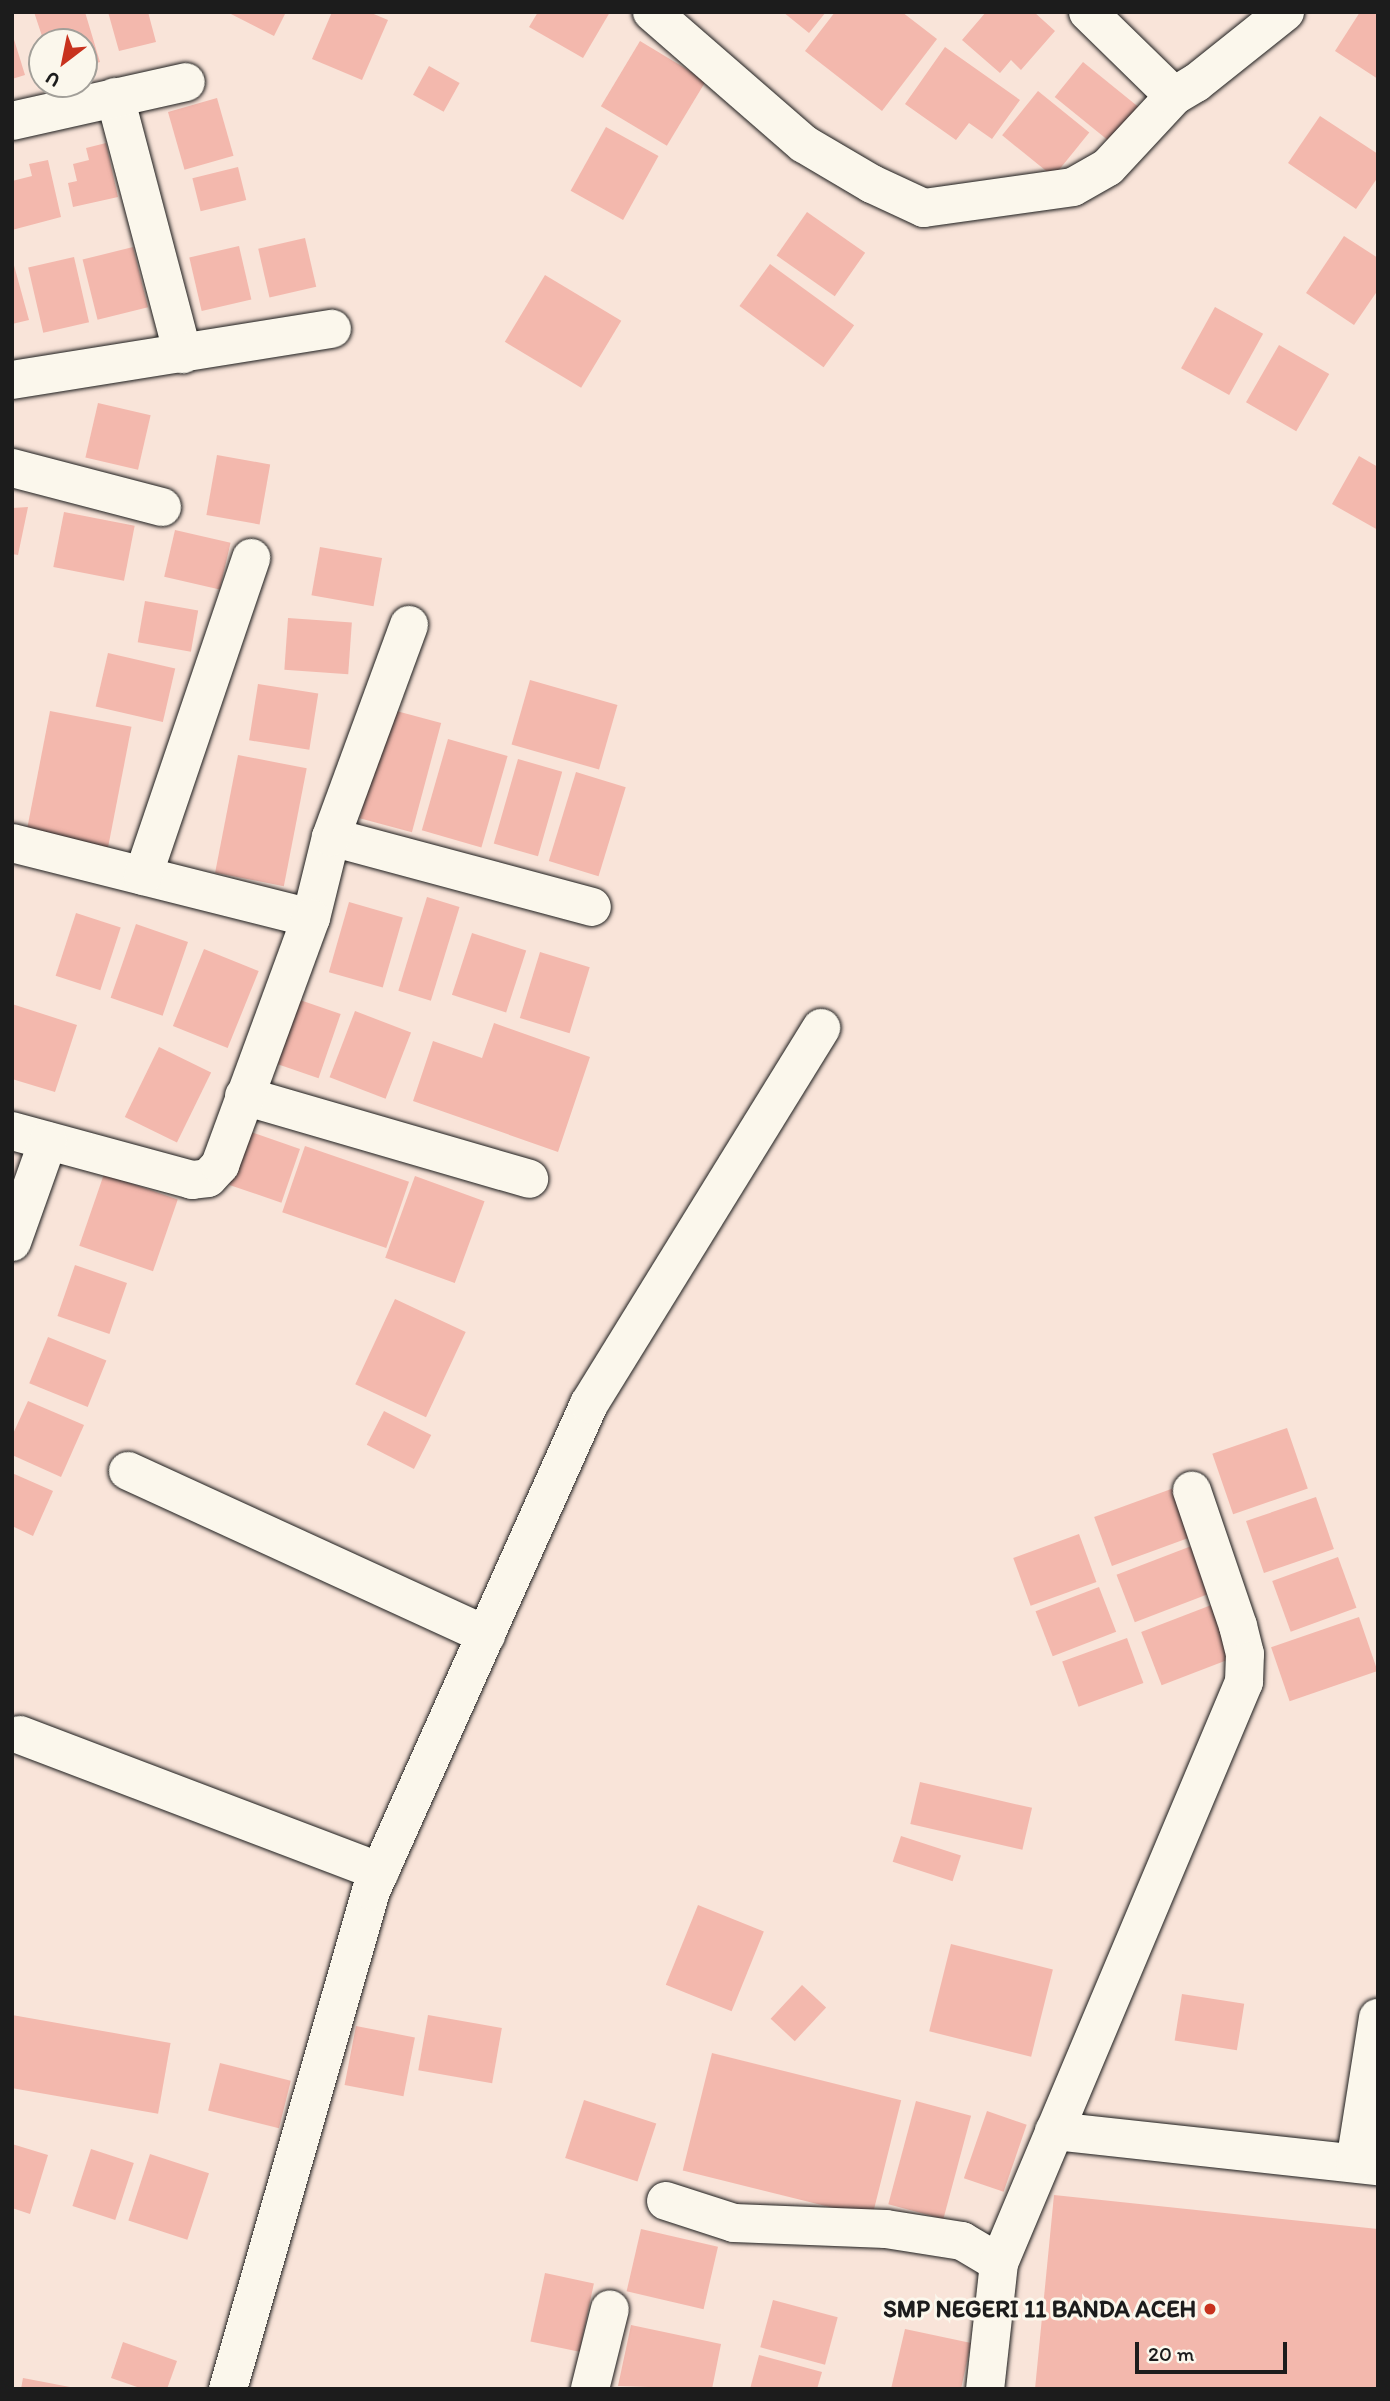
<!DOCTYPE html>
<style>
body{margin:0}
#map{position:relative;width:1390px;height:2401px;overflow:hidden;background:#f9e4d9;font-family:Itim,sans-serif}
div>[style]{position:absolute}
.building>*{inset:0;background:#f3b8ad;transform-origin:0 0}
.roads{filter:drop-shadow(0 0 2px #1c1c1c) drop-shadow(0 0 2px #1c1c1c)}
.minor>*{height:38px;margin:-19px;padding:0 19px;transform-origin:19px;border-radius:19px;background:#fbf7ec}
.dots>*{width:19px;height:19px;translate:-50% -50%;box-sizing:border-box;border:4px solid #fbf7ec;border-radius:50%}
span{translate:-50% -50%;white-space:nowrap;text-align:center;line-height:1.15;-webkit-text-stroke:6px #fbf7ec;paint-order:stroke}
.poi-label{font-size:24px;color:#1c1c1c;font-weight:700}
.right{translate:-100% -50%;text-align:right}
.frame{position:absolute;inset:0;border:14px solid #1c1c1c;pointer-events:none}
.north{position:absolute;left:28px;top:28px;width:70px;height:70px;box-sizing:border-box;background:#fbf7ec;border:2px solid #a29f99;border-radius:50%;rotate:212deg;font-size:19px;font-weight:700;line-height:28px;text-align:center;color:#1c1c1c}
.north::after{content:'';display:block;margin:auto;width:24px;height:32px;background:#c8321e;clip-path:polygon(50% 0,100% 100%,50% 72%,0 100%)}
.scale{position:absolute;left:1135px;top:2342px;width:152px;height:32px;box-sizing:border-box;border:4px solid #1c1c1c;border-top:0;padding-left:9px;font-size:21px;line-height:24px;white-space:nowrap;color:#1c1c1c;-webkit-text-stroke:5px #fbf7ec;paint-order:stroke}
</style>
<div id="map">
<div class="building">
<i style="clip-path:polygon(34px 12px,85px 12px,100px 62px,84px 67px,84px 42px,44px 42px)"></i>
<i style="clip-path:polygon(108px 12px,148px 12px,156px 42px,119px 51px)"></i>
<i style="clip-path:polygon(227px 12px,286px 12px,274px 36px)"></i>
<i style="clip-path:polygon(332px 12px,369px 12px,388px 20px,362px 80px,312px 59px)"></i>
<i style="clip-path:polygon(538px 12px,610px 12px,583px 58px,529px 27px)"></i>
<i style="clip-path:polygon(783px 12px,826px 12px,809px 33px)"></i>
<i style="clip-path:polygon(835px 12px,902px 12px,937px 39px,882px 111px,805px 51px)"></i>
<i style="clip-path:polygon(986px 12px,1034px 12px,1055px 31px,1021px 70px,1011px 60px,1000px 73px,962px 40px)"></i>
<i style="clip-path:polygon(1360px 12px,1378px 14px,1378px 79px,1335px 51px)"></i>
<i style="clip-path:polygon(12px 33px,25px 75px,12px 79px)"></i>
<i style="left:640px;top:41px;width:77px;height:76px;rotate:31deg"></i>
<i style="clip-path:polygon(945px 47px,1020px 100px,992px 139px,969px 123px,956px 140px,905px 104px)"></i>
<i style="left:1083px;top:62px;width:75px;height:45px;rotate:39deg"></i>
<i style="left:429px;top:66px;width:35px;height:33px;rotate:29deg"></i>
<i style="left:1038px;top:91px;width:66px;height:57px;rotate:39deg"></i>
<i style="left:217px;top:98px;width:60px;height:51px;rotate:74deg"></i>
<i style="clip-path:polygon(1320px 116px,1378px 154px,1378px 177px,1356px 209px,1288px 163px)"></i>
<i style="left:606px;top:127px;width:60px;height:73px;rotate:29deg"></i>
<i style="clip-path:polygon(106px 143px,118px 197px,73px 207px,68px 183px,77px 181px,73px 164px,89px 160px,86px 148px)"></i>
<i style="clip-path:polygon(48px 160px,61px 217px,12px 230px,12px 181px,32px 176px,29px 164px)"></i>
<i style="left:238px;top:167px;width:34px;height:47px;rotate:76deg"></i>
<i style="left:807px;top:212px;width:71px;height:53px;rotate:35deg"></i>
<i style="clip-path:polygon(1344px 236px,1378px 258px,1378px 290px,1354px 325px,1306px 293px)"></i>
<i style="left:305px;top:238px;width:50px;height:48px;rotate:77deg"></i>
<i style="left:239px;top:246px;width:55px;height:51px;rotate:77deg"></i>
<i style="left:133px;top:247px;width:62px;height:52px;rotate:76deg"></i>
<i style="left:74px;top:257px;width:67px;height:47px;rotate:77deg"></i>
<i style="clip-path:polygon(12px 258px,29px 320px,12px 324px)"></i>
<i style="left:770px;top:264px;width:104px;height:52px;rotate:36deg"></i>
<i style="left:545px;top:275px;width:89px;height:78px;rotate:31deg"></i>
<i style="left:1215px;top:307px;width:55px;height:70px;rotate:29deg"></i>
<i style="left:1279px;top:345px;width:58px;height:66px;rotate:30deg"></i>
<i style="left:98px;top:403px;width:54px;height:56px;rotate:13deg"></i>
<i style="left:217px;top:455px;width:54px;height:61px;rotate:10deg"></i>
<i style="clip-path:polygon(1359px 456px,1378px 467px,1378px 530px,1332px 504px)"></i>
<i style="clip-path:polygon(28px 507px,18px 555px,12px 554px,12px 508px)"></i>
<i style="left:64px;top:512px;width:72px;height:56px;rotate:11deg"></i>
<i style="left:175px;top:530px;width:57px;height:48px;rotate:13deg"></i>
<i style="left:320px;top:547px;width:63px;height:49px;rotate:10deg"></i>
<i style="left:145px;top:601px;width:54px;height:42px;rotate:10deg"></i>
<i style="left:288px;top:618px;width:64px;height:52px;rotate:4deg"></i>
<i style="left:108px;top:653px;width:69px;height:55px;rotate:13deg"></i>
<i style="left:530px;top:680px;width:91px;height:67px;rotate:16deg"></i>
<i style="left:258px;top:684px;width:61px;height:57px;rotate:9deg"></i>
<i style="left:389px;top:709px;width:54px;height:113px;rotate:15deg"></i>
<i style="left:50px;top:711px;width:83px;height:124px;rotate:11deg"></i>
<i style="left:448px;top:739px;width:62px;height:95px;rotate:16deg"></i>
<i style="left:238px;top:755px;width:70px;height:120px;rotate:11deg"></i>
<i style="left:518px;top:759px;width:46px;height:88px;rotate:16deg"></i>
<i style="left:576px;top:772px;width:52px;height:93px;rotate:17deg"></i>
<i style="left:427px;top:897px;width:34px;height:98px;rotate:17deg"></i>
<i style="left:349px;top:902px;width:56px;height:73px;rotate:16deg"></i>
<i style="left:76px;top:913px;width:47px;height:66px;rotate:18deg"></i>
<i style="left:136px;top:924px;width:55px;height:78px;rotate:19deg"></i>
<i style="left:472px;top:933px;width:57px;height:65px;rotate:18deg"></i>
<i style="left:204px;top:949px;width:59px;height:83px;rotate:22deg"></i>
<i style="left:540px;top:952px;width:52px;height:69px;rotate:17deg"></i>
<i style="left:300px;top:1000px;width:43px;height:68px;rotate:19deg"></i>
<i style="clip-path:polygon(12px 1004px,77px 1025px,55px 1092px,12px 1079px)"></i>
<i style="left:355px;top:1011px;width:60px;height:71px;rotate:21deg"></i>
<i style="clip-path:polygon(494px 1023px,590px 1057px,558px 1152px,413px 1101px,433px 1041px,482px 1058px)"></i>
<i style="left:159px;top:1047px;width:58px;height:78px;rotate:26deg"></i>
<i style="left:248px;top:1131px;width:55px;height:57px;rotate:19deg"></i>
<i style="left:305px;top:1146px;width:110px;height:70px;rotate:19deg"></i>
<i style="left:104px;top:1174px;width:78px;height:76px;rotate:19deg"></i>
<i style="left:415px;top:1176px;width:74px;height:87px;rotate:20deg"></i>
<i style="left:75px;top:1265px;width:55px;height:54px;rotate:19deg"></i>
<i style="left:395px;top:1299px;width:78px;height:94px;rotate:25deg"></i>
<i style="left:48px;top:1337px;width:63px;height:50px;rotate:22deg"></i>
<i style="clip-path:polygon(28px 1401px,84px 1425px,61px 1477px,12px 1455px,12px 1436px)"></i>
<i style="left:384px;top:1411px;width:53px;height:38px;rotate:27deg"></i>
<i style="left:1287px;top:1428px;width:64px;height:79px;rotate:71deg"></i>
<i style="clip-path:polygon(12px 1473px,53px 1491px,33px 1536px,12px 1526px)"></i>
<i style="left:1174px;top:1488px;width:52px;height:85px;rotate:70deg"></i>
<i style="left:1316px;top:1497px;width:55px;height:74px;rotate:71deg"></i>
<i style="left:1079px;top:1534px;width:51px;height:70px;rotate:70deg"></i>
<i style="left:1194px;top:1545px;width:51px;height:83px;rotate:69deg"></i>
<i style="left:1338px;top:1557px;width:54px;height:70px;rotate:70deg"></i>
<i style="left:1099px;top:1587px;width:48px;height:68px;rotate:69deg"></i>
<i style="left:1214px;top:1604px;width:57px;height:78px;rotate:69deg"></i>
<i style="left:1359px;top:1617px;width:57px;height:93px;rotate:71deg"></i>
<i style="left:1127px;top:1638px;width:48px;height:69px;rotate:70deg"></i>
<i style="left:920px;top:1782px;width:115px;height:43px;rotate:13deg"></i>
<i style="left:901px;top:1836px;width:63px;height:27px;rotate:18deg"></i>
<i style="left:698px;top:1905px;width:71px;height:86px;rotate:22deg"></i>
<i style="left:951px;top:1944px;width:105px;height:90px;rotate:14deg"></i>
<i style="left:802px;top:1985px;width:33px;height:46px;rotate:43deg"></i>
<i style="left:1182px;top:1994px;width:63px;height:47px;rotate:9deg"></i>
<i style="left:12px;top:2015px;width:161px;height:72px;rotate:10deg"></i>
<i style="left:428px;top:2015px;width:75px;height:56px;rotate:10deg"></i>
<i style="left:356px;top:2026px;width:60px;height:60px;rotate:11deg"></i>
<i style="left:712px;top:2053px;width:195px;height:121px;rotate:14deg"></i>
<i style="left:220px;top:2063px;width:73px;height:49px;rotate:14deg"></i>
<i style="left:584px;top:2100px;width:76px;height:61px;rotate:18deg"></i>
<i style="left:916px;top:2101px;width:57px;height:107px;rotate:15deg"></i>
<i style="left:987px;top:2111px;width:42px;height:71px;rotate:19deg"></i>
<i style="clip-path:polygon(12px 2144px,48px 2155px,30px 2214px,12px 2208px)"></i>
<i style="left:91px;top:2149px;width:45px;height:60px;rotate:18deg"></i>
<i style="left:150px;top:2154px;width:62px;height:70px;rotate:18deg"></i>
<i style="clip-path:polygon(1054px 2195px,1378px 2229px,1378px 2389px,1035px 2389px)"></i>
<i style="left:641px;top:2229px;width:79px;height:64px;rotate:13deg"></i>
<i style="left:545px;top:2273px;width:50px;height:70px;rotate:12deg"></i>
<i style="left:773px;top:2300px;width:67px;height:49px;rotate:15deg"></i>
<i style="clip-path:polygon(631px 2325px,721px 2344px,712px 2389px,618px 2386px)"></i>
<i style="clip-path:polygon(905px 2329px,971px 2343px,961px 2389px,891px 2389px)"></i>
<i style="clip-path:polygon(123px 2342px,177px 2361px,167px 2389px,143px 2389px,111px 2378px)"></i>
<i style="clip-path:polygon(759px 2355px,822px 2372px,817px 2389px,750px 2389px)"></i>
<i style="clip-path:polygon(23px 2378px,70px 2387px,70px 2389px,21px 2389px)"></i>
</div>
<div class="roads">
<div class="minor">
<i style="left:652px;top:12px;width:201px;rotate:41deg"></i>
<i style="left:804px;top:144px;width:79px;rotate:30.5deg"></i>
<i style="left:872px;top:184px;width:57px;rotate:24.8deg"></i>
<i style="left:924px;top:208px;width:150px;rotate:-8deg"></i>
<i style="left:1073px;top:187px;width:40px;rotate:-29.7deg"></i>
<i style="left:1108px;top:167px;width:97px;rotate:-47.1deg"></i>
<i style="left:1174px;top:96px;width:26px;rotate:-31deg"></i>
<i style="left:1196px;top:83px;width:114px;rotate:-38.6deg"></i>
<i style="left:1088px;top:12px;width:120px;rotate:44.3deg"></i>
<i style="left:115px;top:97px;width:266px;rotate:75.2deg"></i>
<i style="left:12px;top:121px;width:178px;rotate:-12.6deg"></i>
<i style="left:12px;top:380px;width:324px;rotate:-9.1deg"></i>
<i style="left:12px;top:468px;width:155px;rotate:14.6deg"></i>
<i style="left:331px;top:837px;width:270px;rotate:15deg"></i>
<i style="left:12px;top:843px;width:308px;rotate:14.1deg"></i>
<i style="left:311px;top:918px;width:83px;rotate:-76.1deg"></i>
<i style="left:331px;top:837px;width:226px;rotate:-69.8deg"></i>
<i style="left:143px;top:876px;width:336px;rotate:-71.2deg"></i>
<i style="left:244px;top:1096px;width:297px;rotate:16.2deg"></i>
<i style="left:12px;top:1131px;width:187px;rotate:15.2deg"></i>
<i style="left:192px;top:1180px;width:16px;rotate:-7deg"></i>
<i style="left:208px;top:1178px;width:18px;rotate:-47deg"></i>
<i style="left:220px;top:1165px;width:263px;rotate:-69.8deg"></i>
<i style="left:12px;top:1242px;width:107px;rotate:-70.4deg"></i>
<i style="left:128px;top:1471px;width:394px;rotate:24.6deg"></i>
<i style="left:20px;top:1735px;width:385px;rotate:20.8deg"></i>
<i style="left:1054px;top:2131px;width:326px;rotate:6.2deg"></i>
<i style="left:1355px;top:2163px;width:147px;rotate:-81deg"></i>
<i style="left:666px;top:2201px;width:71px;rotate:17.9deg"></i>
<i style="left:734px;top:2223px;width:152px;rotate:2.3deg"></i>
<i style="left:886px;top:2229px;width:77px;rotate:9deg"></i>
<i style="left:962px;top:2241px;width:43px;rotate:30.7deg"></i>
<i style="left:999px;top:2263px;width:127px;rotate:96.3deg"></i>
<i style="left:999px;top:2263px;width:631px;rotate:-67.14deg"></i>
<i style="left:1244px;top:1682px;width:28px;rotate:-88deg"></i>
<i style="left:1245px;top:1654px;width:29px;rotate:-104deg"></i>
<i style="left:1238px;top:1626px;width:143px;rotate:-108.8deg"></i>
<i style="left:228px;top:2389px;width:518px;rotate:-73.98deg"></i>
<i style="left:371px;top:1891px;width:534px;rotate:-65.88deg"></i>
<i style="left:589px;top:1404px;width:442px;rotate:-58.3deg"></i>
<i style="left:590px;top:2389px;width:82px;rotate:-76deg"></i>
</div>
</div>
<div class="dots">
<i style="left:1210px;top:2309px;background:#c8321e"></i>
</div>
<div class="poi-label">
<span class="right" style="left:1196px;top:2309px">SMP NEGERI 11 BANDA ACEH</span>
</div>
<div class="frame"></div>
<div class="north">U</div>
<div class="scale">20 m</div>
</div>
